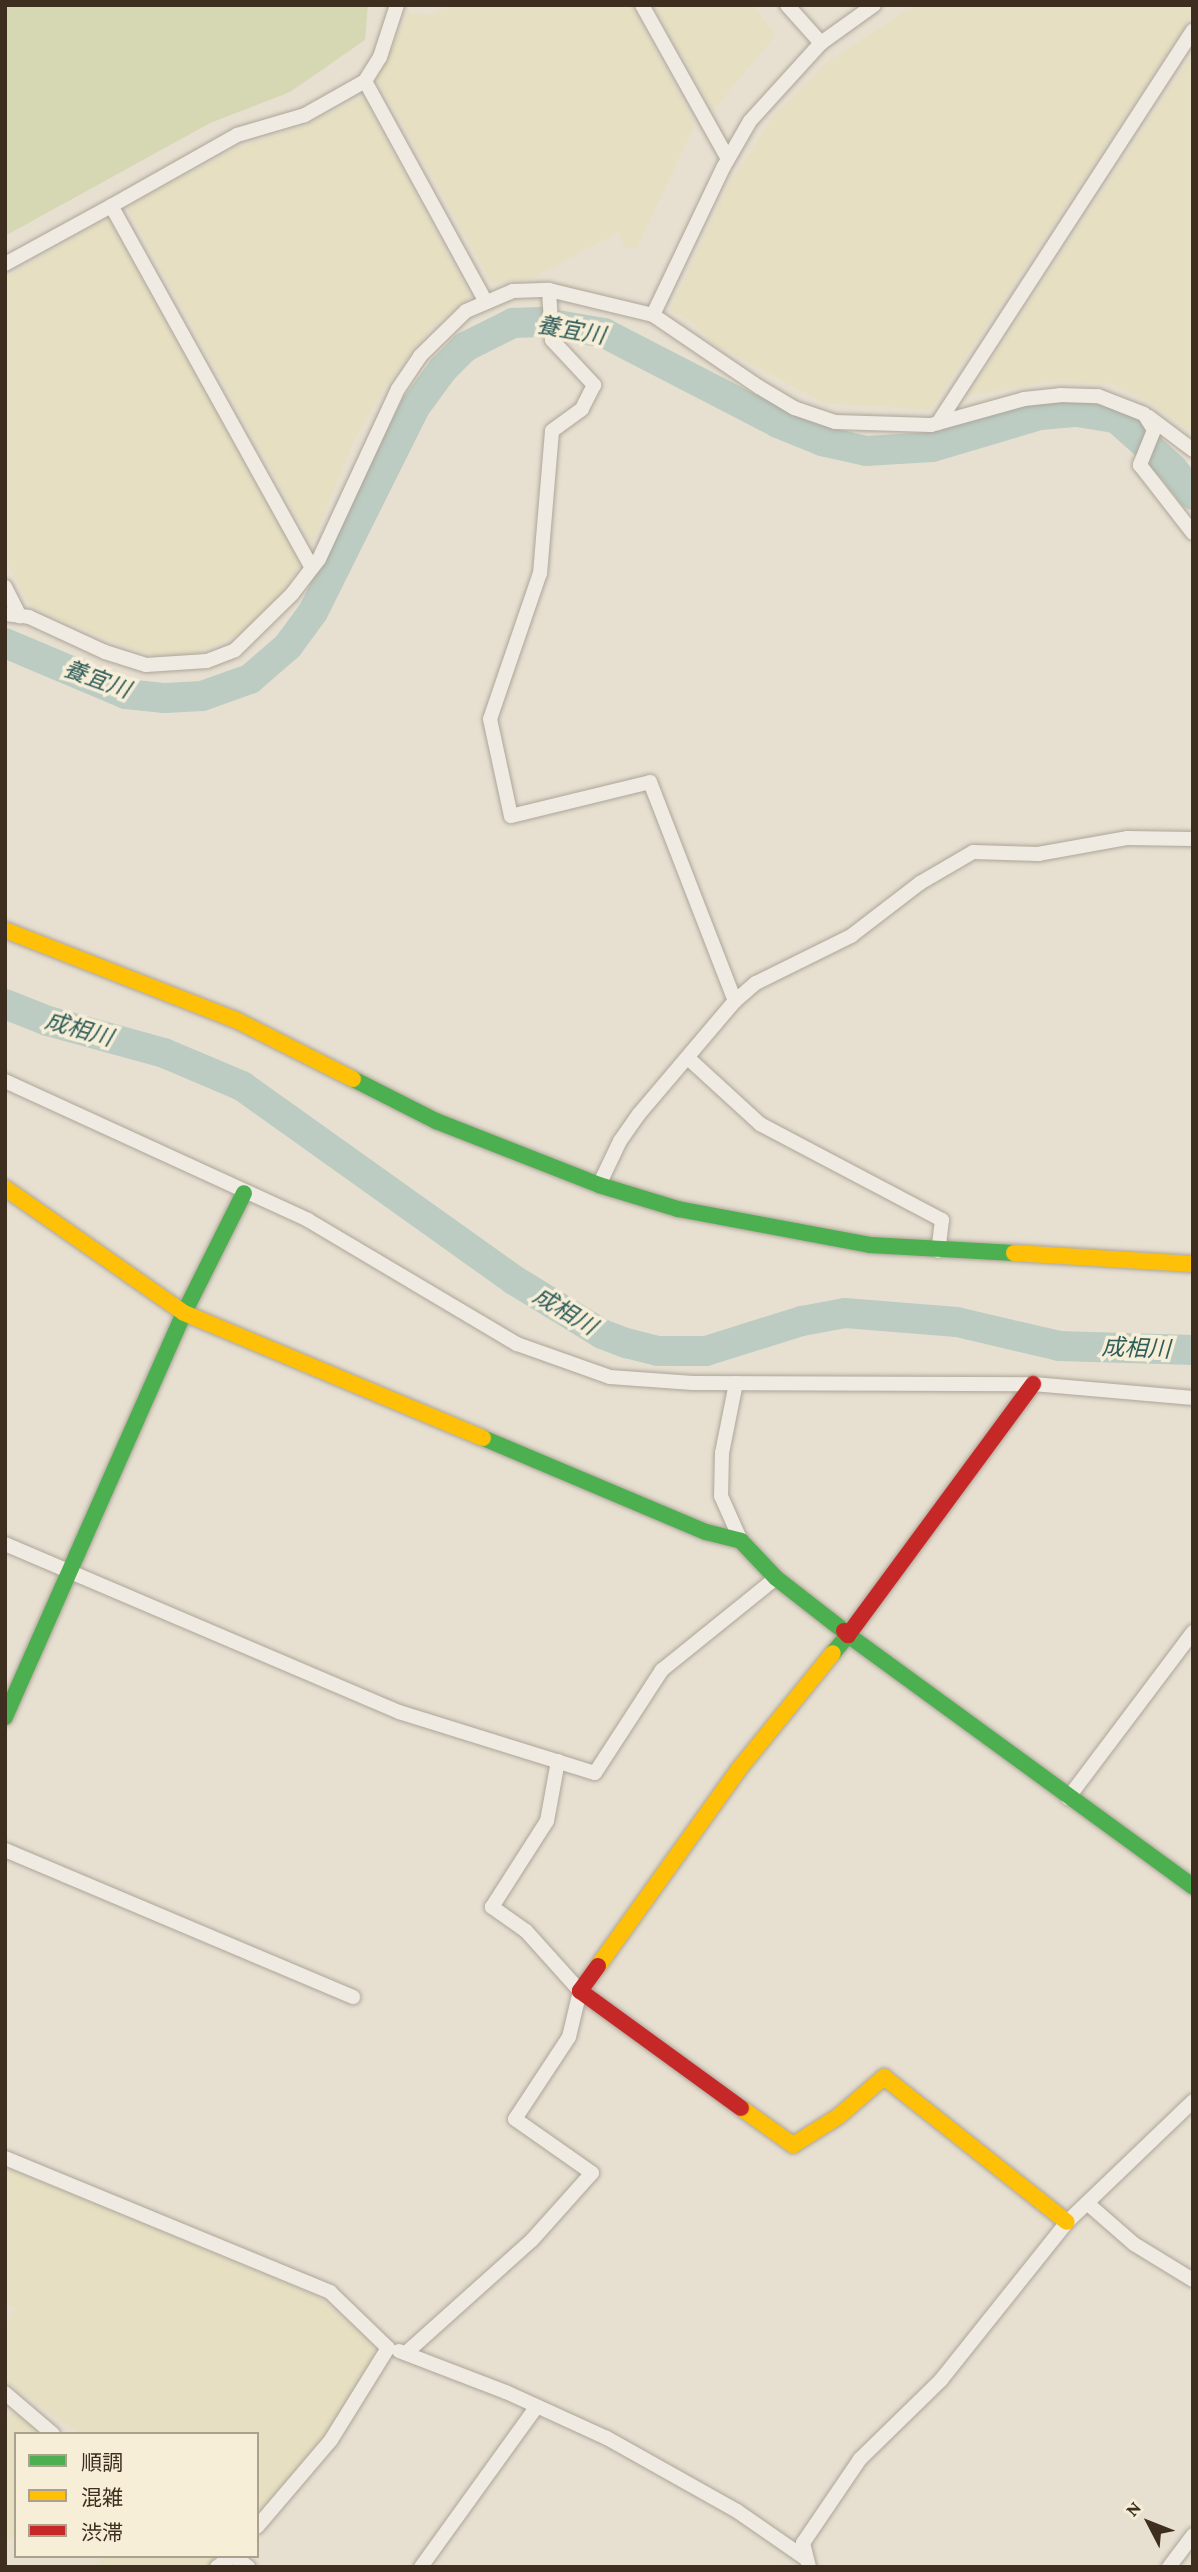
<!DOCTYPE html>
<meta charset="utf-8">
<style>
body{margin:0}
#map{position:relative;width:1198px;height:2572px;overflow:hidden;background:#e7e0d1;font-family:"Crimson Pro","Noto Sans JP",serif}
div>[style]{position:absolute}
.farmland>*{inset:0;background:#e6dfc2}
.green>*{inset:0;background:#d6d7b3}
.river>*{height:30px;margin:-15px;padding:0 15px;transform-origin:15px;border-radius:15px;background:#bcccc2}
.roads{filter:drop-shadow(0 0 2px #ada599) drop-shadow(0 0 2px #ada599)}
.street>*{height:14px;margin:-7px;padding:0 7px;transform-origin:7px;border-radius:7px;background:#efebe3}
.fast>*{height:16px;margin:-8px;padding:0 8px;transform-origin:8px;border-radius:8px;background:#4caf50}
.slow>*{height:16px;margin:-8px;padding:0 8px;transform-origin:8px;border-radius:8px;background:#ffc107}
.jam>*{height:16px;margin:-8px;padding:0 8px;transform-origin:8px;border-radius:8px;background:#c62828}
span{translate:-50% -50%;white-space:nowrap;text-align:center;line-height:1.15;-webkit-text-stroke:7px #f7eed8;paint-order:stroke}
.water-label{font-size:23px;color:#2f5d5a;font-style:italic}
.frame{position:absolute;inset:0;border:7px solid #3d2e20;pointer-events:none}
.legend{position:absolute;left:14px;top:2432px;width:245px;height:126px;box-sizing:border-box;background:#f7eed8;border:2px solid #ada18e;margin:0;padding:9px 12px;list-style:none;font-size:21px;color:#3d2e20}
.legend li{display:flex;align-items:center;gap:14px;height:35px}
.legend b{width:35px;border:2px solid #ada18e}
.north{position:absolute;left:1114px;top:2488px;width:70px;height:70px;-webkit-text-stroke:5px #f7eed8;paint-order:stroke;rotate:312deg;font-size:19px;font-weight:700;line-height:28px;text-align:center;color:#3d2e20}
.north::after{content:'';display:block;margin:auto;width:24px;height:32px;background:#3d2e20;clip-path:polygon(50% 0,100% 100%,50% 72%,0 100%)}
</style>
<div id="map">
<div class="farmland">
<i style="clip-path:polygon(450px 5px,631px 5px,695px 124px,637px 248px,625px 248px,618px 232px,531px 279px,492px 283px,376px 77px,409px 13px,432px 15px)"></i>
<i style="clip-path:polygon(653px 5px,752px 5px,776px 35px,713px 110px)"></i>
<i style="clip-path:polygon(922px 5px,1193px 5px,1193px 14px,930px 410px,823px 403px,711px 342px,694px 323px,670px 311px,728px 186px,773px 117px,826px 63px,902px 13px)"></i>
<i style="clip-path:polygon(1193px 54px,1193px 433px,1152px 404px,1110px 383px,1045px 382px,968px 396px)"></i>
<i style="clip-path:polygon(363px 97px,471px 297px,435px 324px,385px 387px,354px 440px,312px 544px,127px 207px,238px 147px,299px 128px)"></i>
<i style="clip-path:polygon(108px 218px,301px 564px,271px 608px,248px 630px,193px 655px,160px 656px,126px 647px,57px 618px,30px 605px,5px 559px,5px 278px)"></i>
<i style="clip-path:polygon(5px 2167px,318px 2297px,366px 2336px,374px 2350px,368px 2369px,336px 2422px,257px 2521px,257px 2434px,80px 2434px,5px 2381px,5px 2328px,15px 2308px,5px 2303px)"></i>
<i style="clip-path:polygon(21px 2407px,54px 2434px,16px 2434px,16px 2535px,5px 2544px,5px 2419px)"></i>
<i style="clip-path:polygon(106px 2556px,233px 2556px,220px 2567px,93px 2567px)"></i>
</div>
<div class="green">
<i style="clip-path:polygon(5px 5px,368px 5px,365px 40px,290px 92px,210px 123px,5px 236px)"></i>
</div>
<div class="river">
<i style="left:5px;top:643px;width:131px;rotate:22.9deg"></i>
<i style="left:126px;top:694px;width:39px;rotate:6deg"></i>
<i style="left:165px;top:698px;width:37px;rotate:-3deg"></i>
<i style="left:202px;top:696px;width:51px;rotate:-19.5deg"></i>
<i style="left:250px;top:679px;width:50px;rotate:-41deg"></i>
<i style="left:288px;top:646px;width:42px;rotate:-53.7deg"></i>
<i style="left:313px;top:612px;width:229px;rotate:-63.5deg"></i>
<i style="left:415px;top:407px;width:47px;rotate:-53.6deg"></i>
<i style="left:443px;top:369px;width:31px;rotate:-45deg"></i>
<i style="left:465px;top:347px;width:54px;rotate:-26.6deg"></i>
<i style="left:513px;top:323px;width:27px;rotate:-2deg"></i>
<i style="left:540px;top:322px;width:65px;rotate:9.8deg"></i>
<i style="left:604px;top:333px;width:196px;rotate:27.3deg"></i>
<i style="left:778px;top:423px;width:48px;rotate:22.2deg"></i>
<i style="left:822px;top:441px;width:45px;rotate:12.8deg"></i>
<i style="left:866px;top:451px;width:66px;rotate:-3.5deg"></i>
<i style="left:932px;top:447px;width:113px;rotate:-16.5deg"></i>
<i style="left:1040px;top:415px;width:37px;rotate:-5deg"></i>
<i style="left:1077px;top:412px;width:39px;rotate:9deg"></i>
<i style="left:1116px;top:418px;width:76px;rotate:41.8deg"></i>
<i style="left:1173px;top:469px;width:33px;rotate:52deg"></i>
<i style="left:5px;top:1004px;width:46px;rotate:21.6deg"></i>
<i style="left:48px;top:1021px;width:120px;rotate:15.4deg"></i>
<i style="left:164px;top:1053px;width:85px;rotate:22.9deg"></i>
<i style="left:242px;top:1086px;width:334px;rotate:35.5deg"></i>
<i style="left:514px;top:1280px;width:103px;rotate:31.5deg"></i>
<i style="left:602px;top:1334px;width:26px;rotate:21deg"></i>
<i style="left:626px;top:1343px;width:32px;rotate:14deg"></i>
<i style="left:657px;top:1351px;width:49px"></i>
<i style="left:706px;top:1351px;width:101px;rotate:-17.4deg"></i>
<i style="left:802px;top:1321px;width:44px;rotate:-10.5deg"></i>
<i style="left:845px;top:1313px;width:112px;rotate:4.6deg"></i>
<i style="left:957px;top:1322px;width:105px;rotate:13.2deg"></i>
<i style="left:1059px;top:1346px;width:134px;rotate:1.7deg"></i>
</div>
<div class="roads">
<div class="street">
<i style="left:397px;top:5px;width:55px;rotate:108.1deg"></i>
<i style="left:380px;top:57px;width:28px;rotate:122deg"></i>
<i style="left:365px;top:81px;width:250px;rotate:61.3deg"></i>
<i style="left:642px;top:5px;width:176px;rotate:60.8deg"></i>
<i style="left:787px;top:5px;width:51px;rotate:48.2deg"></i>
<i style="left:821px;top:43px;width:105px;rotate:132.3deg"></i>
<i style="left:750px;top:121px;width:54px;rotate:119.9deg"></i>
<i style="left:723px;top:168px;width:163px;rotate:115.5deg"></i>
<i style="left:653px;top:315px;width:128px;rotate:34.2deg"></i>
<i style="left:759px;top:387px;width:41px;rotate:31deg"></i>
<i style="left:794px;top:408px;width:43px;rotate:18.9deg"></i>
<i style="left:835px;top:422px;width:96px;rotate:1.8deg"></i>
<i style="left:931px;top:425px;width:97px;rotate:-15.6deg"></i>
<i style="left:1024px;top:399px;width:36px;rotate:-6deg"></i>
<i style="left:1060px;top:395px;width:38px;rotate:2deg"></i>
<i style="left:1098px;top:396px;width:49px;rotate:21.4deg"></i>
<i style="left:1144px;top:414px;width:19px;rotate:58deg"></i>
<i style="left:1154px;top:430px;width:38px;rotate:112deg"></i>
<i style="left:1140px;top:465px;width:86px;rotate:52.1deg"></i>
<i style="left:821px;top:43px;width:65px;rotate:-35.6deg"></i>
<i style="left:5px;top:264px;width:121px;rotate:-28.7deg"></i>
<i style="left:549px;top:290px;width:50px;rotate:86.6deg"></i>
<i style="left:552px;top:340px;width:62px;rotate:47deg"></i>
<i style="left:594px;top:385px;width:27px;rotate:117deg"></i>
<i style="left:582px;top:409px;width:37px;rotate:144deg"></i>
<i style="left:552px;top:431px;width:143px;rotate:94.8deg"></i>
<i style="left:540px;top:573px;width:154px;rotate:108.9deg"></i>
<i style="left:490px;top:719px;width:99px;rotate:77.8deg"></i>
<i style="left:511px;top:816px;width:143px;rotate:-13.7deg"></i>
<i style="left:650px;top:782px;width:235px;rotate:68.8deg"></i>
<i style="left:1149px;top:417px;width:55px;rotate:36.9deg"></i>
<i style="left:938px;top:423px;width:468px;rotate:-57deg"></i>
<i style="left:312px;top:568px;width:414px;rotate:-119deg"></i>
<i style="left:111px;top:206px;width:145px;rotate:-29.4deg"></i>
<i style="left:237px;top:135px;width:71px;rotate:-16.4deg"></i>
<i style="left:305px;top:115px;width:69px;rotate:-29.5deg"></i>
<i style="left:5px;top:587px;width:33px;rotate:63deg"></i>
<i style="left:5px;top:614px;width:24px;rotate:7deg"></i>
<i style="left:29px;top:617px;width:84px;rotate:24.7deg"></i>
<i style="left:105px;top:652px;width:43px;rotate:17.6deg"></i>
<i style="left:146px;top:665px;width:61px;rotate:-3.8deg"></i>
<i style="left:207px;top:661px;width:30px;rotate:-21deg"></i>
<i style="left:235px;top:650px;width:80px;rotate:-44.5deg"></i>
<i style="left:292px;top:594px;width:44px;rotate:-52.4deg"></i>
<i style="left:319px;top:559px;width:187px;rotate:-65.1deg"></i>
<i style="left:398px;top:389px;width:40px;rotate:-56deg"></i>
<i style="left:420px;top:356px;width:64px;rotate:-44.4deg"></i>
<i style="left:466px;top:311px;width:51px;rotate:-23.1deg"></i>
<i style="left:513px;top:291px;width:36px;rotate:-2deg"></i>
<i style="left:549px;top:290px;width:107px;rotate:13.5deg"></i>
<i style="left:688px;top:1058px;width:98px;rotate:42.5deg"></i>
<i style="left:760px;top:1124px;width:206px;rotate:27.8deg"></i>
<i style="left:942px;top:1220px;width:31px;rotate:97deg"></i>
<i style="left:5px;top:1081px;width:333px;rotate:24.6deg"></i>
<i style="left:308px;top:1220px;width:243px;rotate:30.7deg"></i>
<i style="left:517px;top:1344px;width:99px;rotate:19.5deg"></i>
<i style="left:610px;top:1377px;width:83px;rotate:4.1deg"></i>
<i style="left:693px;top:1383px;width:340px;rotate:0.2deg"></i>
<i style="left:1033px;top:1384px;width:161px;rotate:5deg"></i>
<i style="left:599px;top:1185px;width:49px;rotate:-64.5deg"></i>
<i style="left:620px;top:1141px;width:33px;rotate:-55deg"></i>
<i style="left:639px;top:1114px;width:148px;rotate:-49.7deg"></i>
<i style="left:735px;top:1001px;width:28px;rotate:-41deg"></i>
<i style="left:756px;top:983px;width:106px;rotate:-26.3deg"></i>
<i style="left:851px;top:936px;width:87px;rotate:-37.5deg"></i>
<i style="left:920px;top:883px;width:61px;rotate:-30.3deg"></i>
<i style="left:973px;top:852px;width:65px;rotate:1.8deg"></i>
<i style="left:1038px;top:854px;width:90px;rotate:-10.2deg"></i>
<i style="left:1127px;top:838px;width:66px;rotate:0.9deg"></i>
<i style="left:736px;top:1383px;width:71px;rotate:101.3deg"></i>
<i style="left:722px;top:1453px;width:43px;rotate:91.3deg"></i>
<i style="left:721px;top:1496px;width:49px;rotate:66deg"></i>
<i style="left:5px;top:1544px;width:428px;rotate:23.1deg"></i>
<i style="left:399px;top:1712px;width:205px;rotate:17.3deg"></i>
<i style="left:595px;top:1773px;width:123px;rotate:-57deg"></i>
<i style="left:662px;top:1670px;width:146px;rotate:-38.9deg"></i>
<i style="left:1068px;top:1798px;width:208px;rotate:-53deg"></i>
<i style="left:5px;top:1850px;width:378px;rotate:22.9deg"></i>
<i style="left:5px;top:2158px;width:352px;rotate:22.4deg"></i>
<i style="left:330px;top:2292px;width:81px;rotate:44deg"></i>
<i style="left:388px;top:2348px;width:108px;rotate:121.8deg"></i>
<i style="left:331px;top:2440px;width:114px;rotate:130.4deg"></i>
<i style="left:1087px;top:2203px;width:62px;rotate:41.1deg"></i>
<i style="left:1134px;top:2244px;width:69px;rotate:31.4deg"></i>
<i style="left:399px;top:2351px;width:115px;rotate:21deg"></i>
<i style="left:506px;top:2392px;width:111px;rotate:24.5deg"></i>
<i style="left:607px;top:2438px;width:149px;rotate:29.3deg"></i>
<i style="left:737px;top:2511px;width:83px;rotate:34.7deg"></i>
<i style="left:406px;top:2353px;width:169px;rotate:-41.9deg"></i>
<i style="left:532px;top:2240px;width:90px;rotate:-48.2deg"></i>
<i style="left:592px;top:2173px;width:94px;rotate:-145deg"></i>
<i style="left:515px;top:2119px;width:98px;rotate:-56.6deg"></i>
<i style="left:569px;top:2037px;width:47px;rotate:-76.6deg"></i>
<i style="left:580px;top:1991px;width:81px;rotate:-132deg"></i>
<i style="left:526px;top:1931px;width:42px;rotate:-144.8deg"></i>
<i style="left:492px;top:1907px;width:102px;rotate:-57.4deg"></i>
<i style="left:547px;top:1821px;width:61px;rotate:-79.6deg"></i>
<i style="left:5px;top:2393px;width:63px;rotate:40.5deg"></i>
<i style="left:233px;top:2556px;width:19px;rotate:36deg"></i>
<i style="left:217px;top:2567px;width:19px;rotate:-35deg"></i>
<i style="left:421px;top:2567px;width:198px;rotate:-54.2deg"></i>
<i style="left:809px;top:2567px;width:25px;rotate:-104deg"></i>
<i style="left:803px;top:2543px;width:102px;rotate:-55.8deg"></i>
<i style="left:860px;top:2459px;width:113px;rotate:-44.3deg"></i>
<i style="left:941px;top:2380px;width:202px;rotate:-51.4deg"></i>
<i style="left:1067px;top:2222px;width:175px;rotate:-43.8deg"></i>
<i style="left:1169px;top:2567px;width:40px;rotate:-53deg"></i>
</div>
<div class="fast">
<i style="left:353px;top:1079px;width:93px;rotate:26.8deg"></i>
<i style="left:436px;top:1121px;width:175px;rotate:21.4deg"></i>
<i style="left:599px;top:1185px;width:83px;rotate:16.9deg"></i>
<i style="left:678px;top:1209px;width:195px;rotate:10.6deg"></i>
<i style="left:870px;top:1245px;width:144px;rotate:3.2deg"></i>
<i style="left:483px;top:1438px;width:242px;rotate:22.9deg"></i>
<i style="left:706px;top:1532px;width:36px;rotate:14deg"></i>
<i style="left:741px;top:1541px;width:51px;rotate:46.6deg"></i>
<i style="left:776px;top:1578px;width:86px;rotate:37.9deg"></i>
<i style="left:833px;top:1653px;width:23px;rotate:-50deg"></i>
<i style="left:848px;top:1635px;width:427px;rotate:36.1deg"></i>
<i style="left:5px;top:1717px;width:442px;rotate:-66.1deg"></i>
<i style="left:184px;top:1313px;width:134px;rotate:-63.4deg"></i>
</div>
<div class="slow">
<i style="left:5px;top:930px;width:248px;rotate:21.3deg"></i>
<i style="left:236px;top:1020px;width:131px;rotate:26.8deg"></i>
<i style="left:5px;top:1188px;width:218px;rotate:34.9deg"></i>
<i style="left:184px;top:1313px;width:324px;rotate:22.7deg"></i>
<i style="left:1014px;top:1253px;width:179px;rotate:3.5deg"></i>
<i style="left:598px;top:1966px;width:242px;rotate:-54.4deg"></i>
<i style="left:739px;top:1769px;width:149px;rotate:-51deg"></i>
<i style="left:741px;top:2108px;width:64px;rotate:35.4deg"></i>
<i style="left:793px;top:2145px;width:54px;rotate:-32.2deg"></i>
<i style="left:839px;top:2116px;width:60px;rotate:-40.9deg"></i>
<i style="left:884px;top:2077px;width:233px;rotate:38.4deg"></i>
</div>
<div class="jam">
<i style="left:844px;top:1631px;width:6px;rotate:45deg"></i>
<i style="left:848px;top:1635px;width:312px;rotate:-53.6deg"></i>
<i style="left:598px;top:1966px;width:31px;rotate:126deg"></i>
<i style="left:580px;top:1991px;width:199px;rotate:36deg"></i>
</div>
</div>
<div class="water-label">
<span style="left:571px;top:330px;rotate:10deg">養宜川</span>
<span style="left:97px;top:679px;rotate:20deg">養宜川</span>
<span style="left:79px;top:1029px;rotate:16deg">成相川</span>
<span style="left:565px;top:1311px;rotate:31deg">成相川</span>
<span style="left:1136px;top:1348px;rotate:2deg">成相川</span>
</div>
<div class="frame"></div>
<ul class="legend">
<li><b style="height:9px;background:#4caf50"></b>順調</li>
<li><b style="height:9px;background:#ffc107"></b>混雑</li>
<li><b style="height:9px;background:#c62828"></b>渋滞</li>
</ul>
<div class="north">N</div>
</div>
